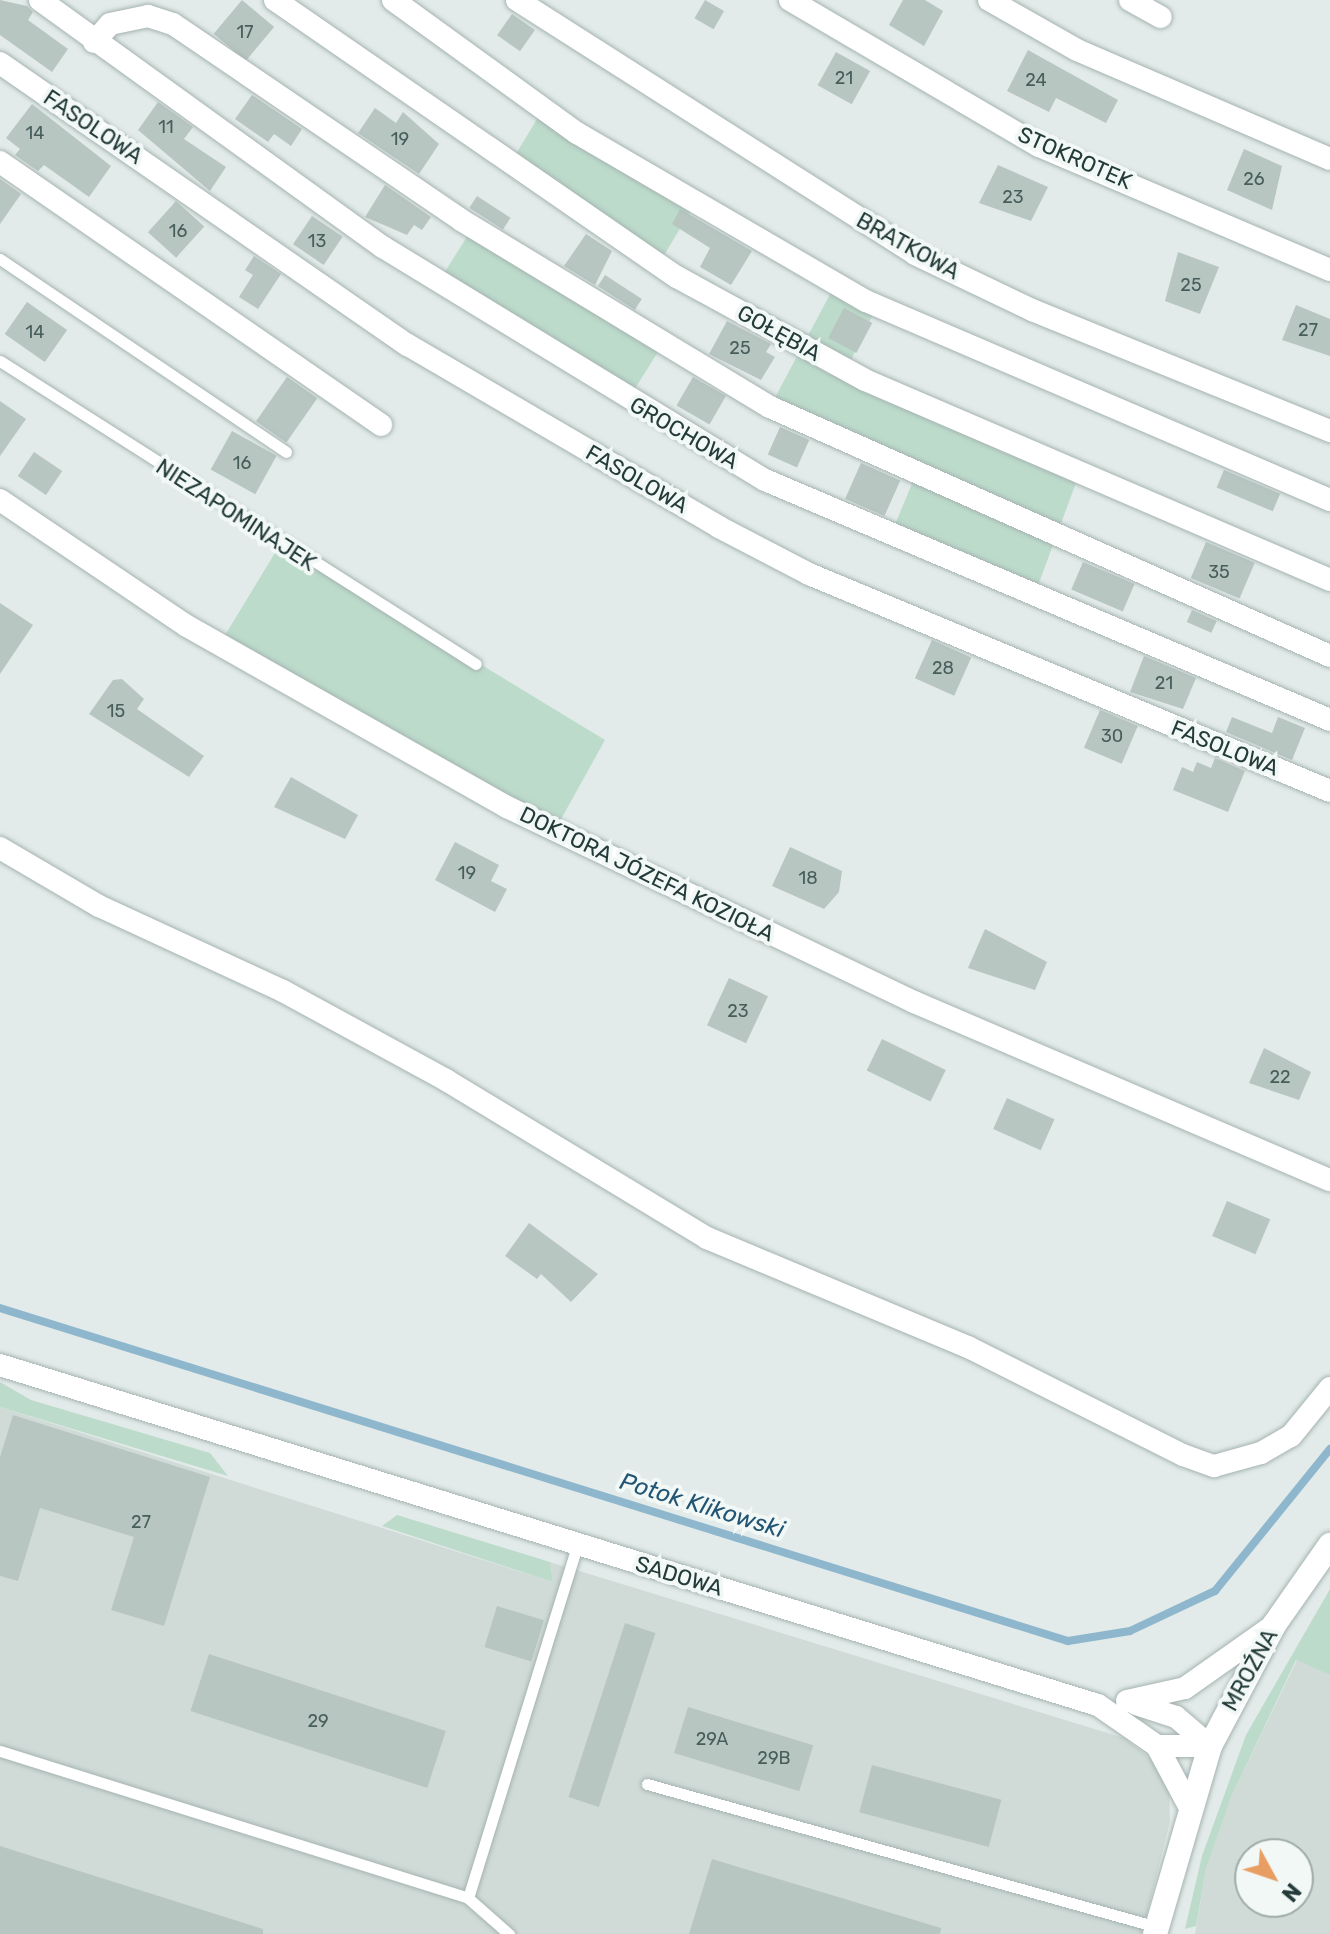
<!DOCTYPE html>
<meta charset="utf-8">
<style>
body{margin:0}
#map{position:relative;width:1330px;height:1934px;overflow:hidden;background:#e2ebe9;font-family:Rubik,sans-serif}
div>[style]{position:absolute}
.built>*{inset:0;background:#d0dbd8}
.green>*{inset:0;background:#bcdbcb;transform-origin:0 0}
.stream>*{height:8px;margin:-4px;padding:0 4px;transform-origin:4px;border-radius:4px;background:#8eb7cd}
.building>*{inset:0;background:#b8c6c2;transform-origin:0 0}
.roads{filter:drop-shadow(0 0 2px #a5b3b1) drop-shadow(0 0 2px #a5b3b1)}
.service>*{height:11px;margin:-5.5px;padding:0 5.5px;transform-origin:5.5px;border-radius:5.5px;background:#fff}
.minor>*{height:22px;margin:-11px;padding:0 11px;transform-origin:11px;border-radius:11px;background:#fff}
.secondary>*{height:24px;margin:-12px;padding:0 12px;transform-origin:12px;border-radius:12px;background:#fff}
span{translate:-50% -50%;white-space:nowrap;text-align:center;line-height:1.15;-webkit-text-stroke:8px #f2f8f6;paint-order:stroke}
.number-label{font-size:18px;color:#485e5b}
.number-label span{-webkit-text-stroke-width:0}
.street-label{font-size:22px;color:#233b39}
.water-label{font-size:24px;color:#215573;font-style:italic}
.north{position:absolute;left:1234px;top:1838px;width:80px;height:80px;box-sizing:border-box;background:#f2f8f6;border:2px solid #9facaa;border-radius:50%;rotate:130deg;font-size:22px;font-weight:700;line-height:32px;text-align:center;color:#233b39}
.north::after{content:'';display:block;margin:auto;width:28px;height:36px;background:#e89e63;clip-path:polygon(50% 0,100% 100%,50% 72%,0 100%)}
</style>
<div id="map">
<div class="built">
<i style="clip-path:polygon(0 1407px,553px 1582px,550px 1562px,1124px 1738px,1159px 1765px,1169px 1788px,1170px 1821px,1142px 1934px,0 1934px)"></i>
<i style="clip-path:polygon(evenodd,1297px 1660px,1330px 1675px,1330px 1934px,1195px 1934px,1206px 1869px,1232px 1795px,1297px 1660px,1250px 1854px,1298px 1854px,1298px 1902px,1250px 1902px,1250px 1854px)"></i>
</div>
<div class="green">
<i style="left:543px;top:109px;width:179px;height:65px;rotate:31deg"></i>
<i style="left:473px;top:227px;width:223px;height:66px;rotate:32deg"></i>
<i style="clip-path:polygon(836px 283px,877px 306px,846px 370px,1080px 472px,1033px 599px,889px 539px,916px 474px,770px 407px)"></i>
<i style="clip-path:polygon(281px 543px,605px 740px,555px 830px,219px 645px)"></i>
<i style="clip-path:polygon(0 1382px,31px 1400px,210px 1453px,228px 1476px,0 1407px)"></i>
<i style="clip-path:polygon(397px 1515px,550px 1562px,553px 1582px,382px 1526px)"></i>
<i style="clip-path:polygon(1330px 1589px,1330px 1675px,1296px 1660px,1232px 1795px,1206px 1869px,1196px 1926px,1185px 1929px,1202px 1856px,1246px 1735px)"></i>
</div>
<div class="stream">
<i style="left:0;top:1308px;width:1119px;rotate:17.32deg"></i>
<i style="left:1068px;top:1641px;width:63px;rotate:-9.2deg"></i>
<i style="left:1130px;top:1631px;width:94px;rotate:-25.2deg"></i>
<i style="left:1215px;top:1591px;width:183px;rotate:-51deg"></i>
</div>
<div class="building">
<i style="clip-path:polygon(0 0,27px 6px,33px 12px,28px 20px,68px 49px,52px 72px,0 35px)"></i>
<i style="left:242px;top:0;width:42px;height:44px;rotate:40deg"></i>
<i style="left:705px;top:0;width:22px;height:21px;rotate:30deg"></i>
<i style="clip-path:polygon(903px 0,925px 0,943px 11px,924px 46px,889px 25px)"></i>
<i style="left:512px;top:14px;width:28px;height:26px;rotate:35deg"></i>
<i style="clip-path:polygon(1028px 50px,1118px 100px,1106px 123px,1056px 98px,1049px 112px,1007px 91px)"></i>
<i style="left:836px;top:52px;width:39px;height:38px;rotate:29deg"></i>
<i style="clip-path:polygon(252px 95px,302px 129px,291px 146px,274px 134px,268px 142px,235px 119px)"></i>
<i style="clip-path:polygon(158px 102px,193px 127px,184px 139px,226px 167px,210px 191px,138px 130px)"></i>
<i style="clip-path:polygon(32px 104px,111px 166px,89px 197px,44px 165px,38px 171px,15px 155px,20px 149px,6px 138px)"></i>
<i style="clip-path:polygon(375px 108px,396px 123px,403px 112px,439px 144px,419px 174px,358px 133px)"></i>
<i style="clip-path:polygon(1244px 149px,1282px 166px,1272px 210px,1227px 190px)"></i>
<i style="clip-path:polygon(998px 165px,1048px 187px,1031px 221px,979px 203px)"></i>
<i style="clip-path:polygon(0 179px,21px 194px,0 224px)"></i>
<i style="clip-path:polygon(385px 185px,431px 217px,422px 230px,414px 225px,407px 235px,365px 217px)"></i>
<i style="left:477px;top:196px;width:40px;height:14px;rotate:33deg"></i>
<i style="left:176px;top:201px;width:38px;height:42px;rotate:42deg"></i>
<i style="clip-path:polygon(680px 209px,752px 251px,731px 285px,700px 267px,710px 248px,672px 224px)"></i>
<i style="left:312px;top:216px;width:37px;height:34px;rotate:34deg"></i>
<i style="clip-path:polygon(586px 234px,612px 251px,595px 285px,564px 266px)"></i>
<i style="clip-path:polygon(1178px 252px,1219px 267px,1200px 314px,1165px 301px)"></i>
<i style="clip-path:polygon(254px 256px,281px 274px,258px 309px,239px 297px,253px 275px,245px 270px)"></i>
<i style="left:605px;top:275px;width:44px;height:13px;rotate:33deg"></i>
<i style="left:27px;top:302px;width:49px;height:39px;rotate:35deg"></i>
<i style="clip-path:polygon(1296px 305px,1330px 319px,1330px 356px,1282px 340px)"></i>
<i style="left:844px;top:308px;width:32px;height:34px;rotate:28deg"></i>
<i style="clip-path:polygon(727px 321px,771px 344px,766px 352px,775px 357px,761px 380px,709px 354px)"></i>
<i style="left:287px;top:377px;width:37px;height:54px;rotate:35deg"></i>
<i style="left:693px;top:377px;width:38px;height:33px;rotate:30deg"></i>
<i style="clip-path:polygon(0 401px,26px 419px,0 456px)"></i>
<i style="left:780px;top:427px;width:32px;height:30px;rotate:24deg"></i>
<i style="left:232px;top:431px;width:51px;height:44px;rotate:29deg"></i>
<i style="left:34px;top:452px;width:34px;height:29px;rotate:34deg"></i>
<i style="left:861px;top:463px;width:43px;height:39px;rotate:24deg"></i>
<i style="left:1224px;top:470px;width:61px;height:19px;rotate:23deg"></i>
<i style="left:1206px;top:542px;width:53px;height:39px;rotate:23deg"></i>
<i style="left:1083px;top:562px;width:56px;height:30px;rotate:23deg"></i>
<i style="clip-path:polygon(0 603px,33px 625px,0 674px)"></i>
<i style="left:1192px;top:610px;width:27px;height:13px;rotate:24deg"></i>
<i style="left:932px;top:640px;width:43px;height:42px;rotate:24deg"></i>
<i style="clip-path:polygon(1144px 656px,1196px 678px,1183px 709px,1130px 692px)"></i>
<i style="clip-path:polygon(122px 679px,144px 699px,137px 709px,204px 756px,189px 777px,89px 714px,113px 680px)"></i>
<i style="left:1100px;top:710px;width:41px;height:41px;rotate:23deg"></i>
<i style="clip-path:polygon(1232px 717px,1272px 733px,1278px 717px,1305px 728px,1292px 760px,1226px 732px)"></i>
<i style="clip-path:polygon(1215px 758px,1245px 771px,1228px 812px,1173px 790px,1182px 767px,1193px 772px,1197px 762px,1211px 768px)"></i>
<i style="clip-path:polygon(291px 777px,358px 815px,345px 839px,274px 807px)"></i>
<i style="clip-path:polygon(455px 842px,499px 865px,491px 881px,507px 889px,495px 912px,435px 880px)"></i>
<i style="clip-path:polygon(790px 847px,842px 871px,839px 892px,824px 909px,772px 886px)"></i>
<i style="clip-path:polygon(985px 929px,1047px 962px,1035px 990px,968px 968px)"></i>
<i style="left:729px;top:978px;width:43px;height:52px;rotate:25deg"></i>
<i style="left:882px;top:1039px;width:71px;height:35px;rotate:26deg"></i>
<i style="clip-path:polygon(1264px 1048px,1311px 1072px,1299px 1100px,1249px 1083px)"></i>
<i style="left:1007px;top:1098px;width:52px;height:34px;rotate:24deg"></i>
<i style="left:1227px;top:1201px;width:47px;height:38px;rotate:23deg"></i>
<i style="clip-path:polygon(529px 1223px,598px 1274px,571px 1302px,541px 1274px,537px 1279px,505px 1256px)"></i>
<i style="clip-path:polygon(13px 1415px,210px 1477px,164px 1626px,111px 1610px,134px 1537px,40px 1508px,18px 1581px,0 1576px,0 1457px)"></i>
<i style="left:497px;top:1606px;width:49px;height:43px;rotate:17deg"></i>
<i style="left:625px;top:1623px;width:32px;height:183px;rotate:18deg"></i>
<i style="left:209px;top:1654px;width:249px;height:60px;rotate:18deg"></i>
<i style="left:688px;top:1707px;width:131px;height:48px;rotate:17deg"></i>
<i style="left:872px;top:1765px;width:134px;height:49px;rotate:15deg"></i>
<i style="clip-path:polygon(0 1846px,263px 1929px,263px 1934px,0 1934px)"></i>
<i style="clip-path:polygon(712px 1859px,941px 1928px,940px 1934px,689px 1934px)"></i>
</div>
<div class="roads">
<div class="service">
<i style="left:0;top:259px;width:345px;rotate:34deg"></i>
<i style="left:0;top:361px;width:564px;rotate:32.48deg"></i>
<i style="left:0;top:1751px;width:491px;rotate:17.4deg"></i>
<i style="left:468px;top:1898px;width:369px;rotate:-72.8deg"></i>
<i style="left:647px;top:1784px;width:530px;rotate:15.66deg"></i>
<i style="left:468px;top:1898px;width:55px;rotate:41.3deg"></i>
</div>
<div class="minor">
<i style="left:40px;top:0;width:423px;rotate:35.8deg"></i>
<i style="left:383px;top:247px;width:447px;rotate:31.4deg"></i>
<i style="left:765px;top:480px;width:614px;rotate:23.01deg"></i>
<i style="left:275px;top:0;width:488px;rotate:34.6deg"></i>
<i style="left:677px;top:277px;width:214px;rotate:28.7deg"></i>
<i style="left:865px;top:380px;width:506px;rotate:23.27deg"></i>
<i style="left:393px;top:0;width:227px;rotate:35.9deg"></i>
<i style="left:577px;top:133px;width:334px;rotate:30.2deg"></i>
<i style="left:866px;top:301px;width:505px;rotate:23.21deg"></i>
<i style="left:517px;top:0;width:472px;rotate:32.5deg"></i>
<i style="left:915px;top:254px;width:130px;rotate:25.6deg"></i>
<i style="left:1032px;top:310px;width:322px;rotate:22.1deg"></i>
<i style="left:790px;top:0;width:289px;rotate:30.4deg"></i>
<i style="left:1039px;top:146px;width:316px;rotate:23.1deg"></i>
<i style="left:989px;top:0;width:101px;rotate:29.6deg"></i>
<i style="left:1077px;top:50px;width:275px;rotate:23.3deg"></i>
<i style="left:1130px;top:0;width:35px;rotate:29deg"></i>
<i style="left:94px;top:42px;width:24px;rotate:-48deg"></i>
<i style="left:110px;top:24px;width:39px;rotate:-12deg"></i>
<i style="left:148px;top:16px;width:26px;rotate:18deg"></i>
<i style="left:173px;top:24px;width:348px;rotate:34.2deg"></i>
<i style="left:461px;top:220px;width:361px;rotate:31.2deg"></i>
<i style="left:770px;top:407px;width:613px;rotate:23.97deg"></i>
<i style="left:0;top:63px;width:496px;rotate:34.7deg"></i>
<i style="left:408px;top:345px;width:360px;rotate:30.3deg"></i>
<i style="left:719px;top:527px;width:102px;rotate:27.6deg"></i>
<i style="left:809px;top:574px;width:564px;rotate:22.61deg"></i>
<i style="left:0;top:162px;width:463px;rotate:34.6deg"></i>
<i style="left:0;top:500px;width:225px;rotate:34deg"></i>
<i style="left:187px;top:626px;width:368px;rotate:29.5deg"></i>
<i style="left:507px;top:807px;width:451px;rotate:25.6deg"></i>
<i style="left:914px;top:1002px;width:452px;rotate:23.2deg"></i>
<i style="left:0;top:848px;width:115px;rotate:30.4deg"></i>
<i style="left:99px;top:906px;width:203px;rotate:24.8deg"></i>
<i style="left:283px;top:991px;width:186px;rotate:28.6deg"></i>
<i style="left:446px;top:1080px;width:305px;rotate:31.2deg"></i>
<i style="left:707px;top:1238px;width:283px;rotate:22.7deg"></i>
<i style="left:968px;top:1347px;width:241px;rotate:26.7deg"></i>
<i style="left:1183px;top:1455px;width:33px;rotate:20deg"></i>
<i style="left:1214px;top:1466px;width:49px;rotate:-15.5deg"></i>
<i style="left:1261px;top:1453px;width:34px;rotate:-30deg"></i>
<i style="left:1291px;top:1436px;width:62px;rotate:-50.9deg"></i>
<i style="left:0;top:1365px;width:1149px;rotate:17.21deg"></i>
<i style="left:1098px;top:1705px;width:72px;rotate:34.8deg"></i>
<i style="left:1157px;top:1746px;width:68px;rotate:61.9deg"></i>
<i style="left:1127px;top:1701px;width:59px;rotate:-12.6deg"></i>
<i style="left:1185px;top:1688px;width:108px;rotate:-35.2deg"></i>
<i style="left:1136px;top:1704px;width:42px;rotate:18deg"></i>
<i style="left:1176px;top:1717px;width:45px;rotate:40.5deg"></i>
<i style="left:1157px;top:1746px;width:53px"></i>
</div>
<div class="secondary">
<i style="left:1155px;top:1934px;width:196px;rotate:-73.7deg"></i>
<i style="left:1210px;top:1746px;width:137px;rotate:-62.1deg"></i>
<i style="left:1274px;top:1625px;width:98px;rotate:-55deg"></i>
</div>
</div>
<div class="number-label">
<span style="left:245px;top:32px">17</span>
<span style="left:844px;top:78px">21</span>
<span style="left:1036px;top:80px">24</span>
<span style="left:166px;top:127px">11</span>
<span style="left:35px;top:133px">14</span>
<span style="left:400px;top:139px">19</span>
<span style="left:1254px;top:179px">26</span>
<span style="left:1013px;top:197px">23</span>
<span style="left:178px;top:231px">16</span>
<span style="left:317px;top:241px">13</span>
<span style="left:1191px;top:285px">25</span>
<span style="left:1308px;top:330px">27</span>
<span style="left:35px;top:332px">14</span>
<span style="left:740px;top:348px">25</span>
<span style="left:242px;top:463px">16</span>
<span style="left:1219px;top:572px">35</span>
<span style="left:943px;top:668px">28</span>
<span style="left:1164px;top:683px">21</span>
<span style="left:116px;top:711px">15</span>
<span style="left:1112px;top:736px">30</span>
<span style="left:467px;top:873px">19</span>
<span style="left:808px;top:878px">18</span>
<span style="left:738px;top:1011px">23</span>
<span style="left:1280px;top:1077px">22</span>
<span style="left:141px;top:1522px">27</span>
<span style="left:318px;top:1721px">29</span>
<span style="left:712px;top:1739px">29A</span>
<span style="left:774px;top:1758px">29B</span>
</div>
<div class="street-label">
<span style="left:93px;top:127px;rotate:34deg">FASOLOWA</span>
<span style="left:1075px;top:158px;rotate:24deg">STOKROTEK</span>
<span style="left:908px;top:246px;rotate:29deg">BRATKOWA</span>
<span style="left:779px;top:333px;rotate:29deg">GOŁĘBIA</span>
<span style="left:684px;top:433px;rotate:30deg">GROCHOWA</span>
<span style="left:637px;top:479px;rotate:30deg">FASOLOWA</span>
<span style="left:236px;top:515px;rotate:33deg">NIEZAPOMINAJEK</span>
<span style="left:1225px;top:748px;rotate:22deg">FASOLOWA</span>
<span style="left:647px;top:874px;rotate:26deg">DOKTORA JÓZEFA KOZIOŁA</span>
<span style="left:679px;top:1576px;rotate:17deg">SADOWA</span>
<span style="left:1250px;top:1670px;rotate:-61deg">MROŹNA</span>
</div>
<div class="water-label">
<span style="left:702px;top:1506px;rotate:17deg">Potok Klikowski</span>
</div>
<div class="north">N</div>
</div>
